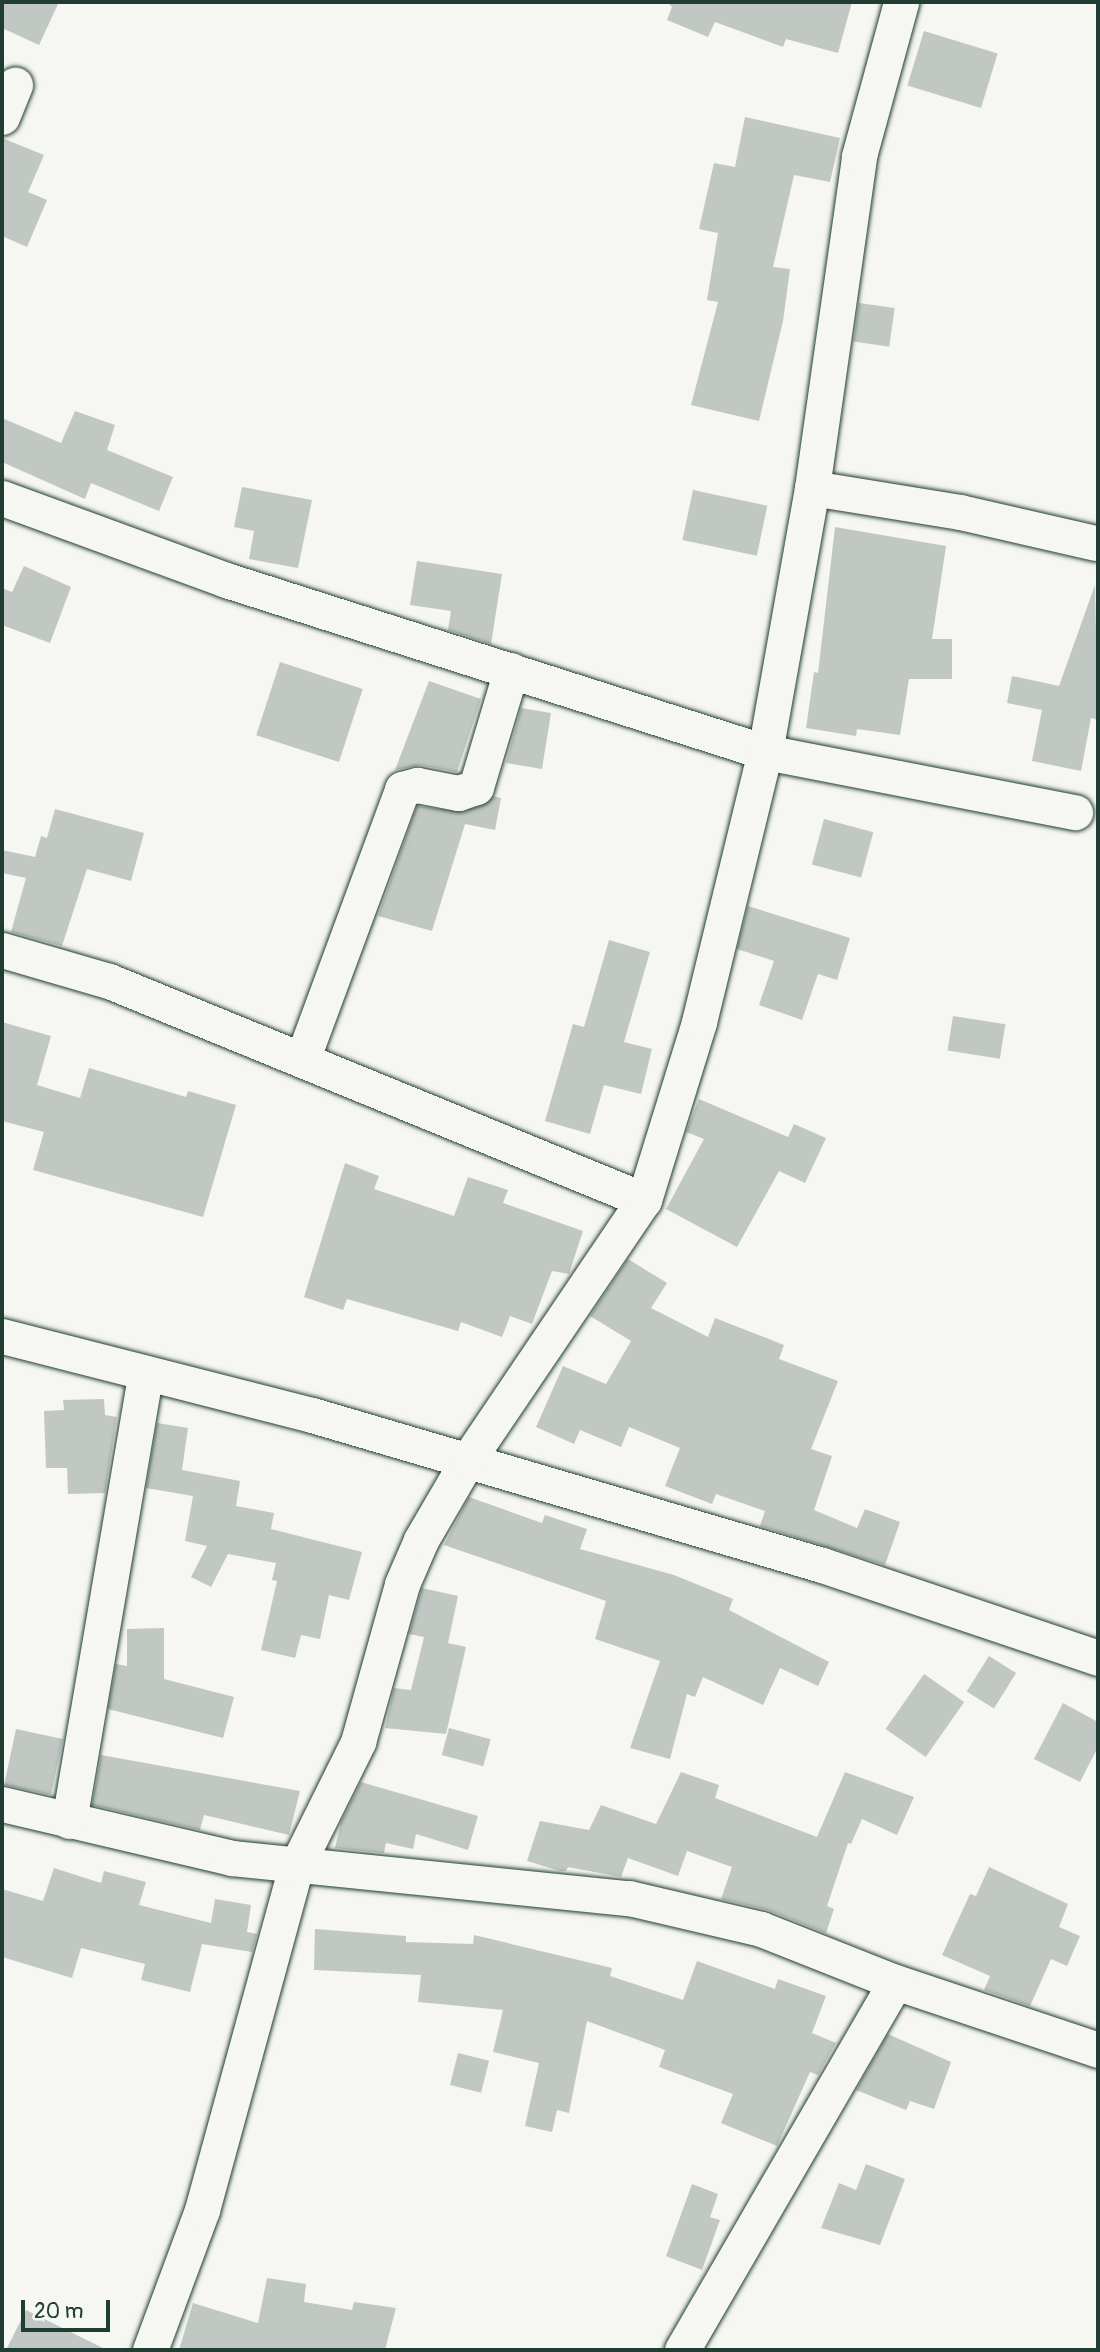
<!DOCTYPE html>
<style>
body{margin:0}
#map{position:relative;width:1100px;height:2352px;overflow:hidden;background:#f6f6f2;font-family:Pangolin,sans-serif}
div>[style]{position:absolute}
.building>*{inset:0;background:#c1c8c3;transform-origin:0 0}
.roads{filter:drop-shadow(0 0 2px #1f3d34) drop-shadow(0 0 2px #1f3d34)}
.minor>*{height:35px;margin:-17.5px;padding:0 17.5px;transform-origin:17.5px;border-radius:17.5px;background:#f6f6f2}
span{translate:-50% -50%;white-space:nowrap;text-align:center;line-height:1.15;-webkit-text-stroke:6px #f6f6f2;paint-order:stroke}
.frame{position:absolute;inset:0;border:4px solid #1f3d34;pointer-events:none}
.scale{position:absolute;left:21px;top:2300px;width:89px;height:32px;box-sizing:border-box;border:4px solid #1f3d34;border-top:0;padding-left:9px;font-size:21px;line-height:24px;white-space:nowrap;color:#1f3d34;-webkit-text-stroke:5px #f6f6f2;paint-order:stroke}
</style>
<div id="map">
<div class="building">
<i style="clip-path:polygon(2px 2px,59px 2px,39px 45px,2px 28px)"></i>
<i style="clip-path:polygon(667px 2px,852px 2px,838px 53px,786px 39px,783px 47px,715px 22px,708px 37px,667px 20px,672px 7px)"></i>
<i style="left:924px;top:31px;width:77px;height:57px;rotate:17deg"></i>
<i style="clip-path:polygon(745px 117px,840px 138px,830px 182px,794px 175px,773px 267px,790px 269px,783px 321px,759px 421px,691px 405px,718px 302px,707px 300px,718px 233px,699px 229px,714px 163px,735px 167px)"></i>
<i style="clip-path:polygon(2px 138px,44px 155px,28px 192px,47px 200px,27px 247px,2px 236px)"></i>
<i style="left:859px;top:303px;width:36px;height:39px;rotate:8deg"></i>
<i style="clip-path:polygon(75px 411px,115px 425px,107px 450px,173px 477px,159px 511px,91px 483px,85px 499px,2px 462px,2px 418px,61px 443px)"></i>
<i style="clip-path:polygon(242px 487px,312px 500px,298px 568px,249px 559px,254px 531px,234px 527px)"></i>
<i style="left:693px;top:490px;width:76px;height:51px;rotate:12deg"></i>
<i style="clip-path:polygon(835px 527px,946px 546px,932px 639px,952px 639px,952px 679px,909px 679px,900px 735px,857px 729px,856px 736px,806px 728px,814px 672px,818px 673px)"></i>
<i style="clip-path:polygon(417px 561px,502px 574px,491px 644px,448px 630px,451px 611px,410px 605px)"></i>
<i style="clip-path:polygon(24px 566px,71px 587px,50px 643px,2px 625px,2px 588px,12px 592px)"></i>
<i style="clip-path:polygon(1095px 585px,1098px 720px,1091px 718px,1081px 771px,1032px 761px,1042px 710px,1007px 703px,1012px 676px,1059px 686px)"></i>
<i style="left:280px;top:662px;width:87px;height:77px;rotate:18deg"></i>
<i style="clip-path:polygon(429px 681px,481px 699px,457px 772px,420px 765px,395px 770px)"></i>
<i style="clip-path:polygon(521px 708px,551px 713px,542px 769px,506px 763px)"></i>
<i style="clip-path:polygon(493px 796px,501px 798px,495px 830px,465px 824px,432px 931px,378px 916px,417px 806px,464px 812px)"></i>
<i style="clip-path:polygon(55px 809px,144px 833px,131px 881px,87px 869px,62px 946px,11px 932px,26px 878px,2px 873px,2px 850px,35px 857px,41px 836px,47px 838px)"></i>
<i style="left:824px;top:819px;width:51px;height:47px;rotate:15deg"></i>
<i style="clip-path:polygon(748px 906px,850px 938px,837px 980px,818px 974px,802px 1020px,759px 1005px,774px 961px,737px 949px)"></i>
<i style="clip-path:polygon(609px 940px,650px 952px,624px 1042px,652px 1049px,641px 1094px,604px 1085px,590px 1134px,545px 1121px,573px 1024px,584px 1027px)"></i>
<i style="left:953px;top:1016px;width:53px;height:35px;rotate:9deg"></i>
<i style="clip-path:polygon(2px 1022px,51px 1036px,37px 1085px,80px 1098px,89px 1068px,186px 1097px,188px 1091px,236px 1105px,203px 1217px,33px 1170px,44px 1132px,2px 1121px)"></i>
<i style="clip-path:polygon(699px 1099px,788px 1137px,794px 1124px,826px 1138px,805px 1183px,779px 1171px,737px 1247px,666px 1209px,704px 1139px,686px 1132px)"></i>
<i style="clip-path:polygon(345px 1163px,379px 1176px,374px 1189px,454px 1216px,468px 1177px,508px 1190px,503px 1203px,583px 1231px,569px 1274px,552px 1271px,532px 1324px,510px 1316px,502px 1337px,461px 1322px,458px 1331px,347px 1299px,343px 1310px,304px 1297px)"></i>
<i style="clip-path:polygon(628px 1259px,667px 1283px,651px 1308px,708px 1337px,715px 1318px,756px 1334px,784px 1345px,779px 1359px,838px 1381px,811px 1449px,832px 1456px,814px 1510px,857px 1528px,865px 1509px,900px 1522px,885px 1565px,760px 1526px,765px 1511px,716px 1494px,712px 1504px,665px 1486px,680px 1448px,629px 1427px,621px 1447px,580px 1430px,574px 1444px,536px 1427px,563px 1366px,606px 1384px,631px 1341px,590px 1316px)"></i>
<i style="clip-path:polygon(104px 1399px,105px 1415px,117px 1417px,105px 1493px,68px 1494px,67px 1468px,46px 1468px,44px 1411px,64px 1410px,63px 1400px)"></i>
<i style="clip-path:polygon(157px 1423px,188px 1428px,182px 1470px,240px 1481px,236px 1506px,274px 1513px,271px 1529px,362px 1552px,349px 1600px,329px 1595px,320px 1639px,301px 1635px,295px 1658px,261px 1650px,277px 1581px,272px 1580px,276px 1563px,228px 1554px,211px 1587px,191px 1577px,207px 1546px,185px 1541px,193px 1496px,146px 1488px)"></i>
<i style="clip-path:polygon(469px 1497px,542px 1523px,545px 1515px,587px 1529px,580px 1549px,674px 1575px,733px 1599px,729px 1610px,829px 1662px,818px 1686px,780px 1668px,763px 1705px,703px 1677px,695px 1697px,687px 1694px,670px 1759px,630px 1748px,660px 1661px,595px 1639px,606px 1601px,444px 1545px)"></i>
<i style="clip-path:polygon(422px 1588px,458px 1596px,448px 1643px,466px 1647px,446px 1734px,385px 1728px,394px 1688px,411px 1690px,424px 1637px,409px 1634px)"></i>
<i style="clip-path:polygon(164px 1628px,164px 1679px,234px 1697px,223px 1738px,108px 1709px,116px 1664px,127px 1666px,127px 1629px)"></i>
<i style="left:989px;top:1656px;width:32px;height:42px;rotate:32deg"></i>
<i style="left:924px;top:1674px;width:49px;height:67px;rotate:35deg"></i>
<i style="clip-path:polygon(1063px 1703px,1098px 1722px,1098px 1747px,1080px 1782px,1034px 1759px)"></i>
<i style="left:449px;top:1728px;width:43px;height:28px;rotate:15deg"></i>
<i style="left:16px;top:1729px;width:48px;height:57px;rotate:12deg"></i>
<i style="clip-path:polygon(101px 1755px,300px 1791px,289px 1835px,204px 1815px,200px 1830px,92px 1805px)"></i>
<i style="clip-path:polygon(681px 1772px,719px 1785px,715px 1798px,817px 1837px,845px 1772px,914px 1797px,897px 1835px,862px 1819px,851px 1844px,848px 1843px,827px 1906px,834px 1909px,826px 1933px,768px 1910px,721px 1899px,732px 1867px,687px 1851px,678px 1876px,628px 1858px,621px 1877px,568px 1867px,566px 1871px,560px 1871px,527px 1861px,540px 1821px,589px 1830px,601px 1805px,656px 1824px)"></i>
<i style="clip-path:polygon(361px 1782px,478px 1816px,468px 1850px,416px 1834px,413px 1849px,386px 1843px,384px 1853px,335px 1848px,341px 1822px)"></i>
<i style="clip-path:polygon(989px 1867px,1068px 1904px,1059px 1927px,1080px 1936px,1067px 1966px,1051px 1959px,1030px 2006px,984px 1990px,990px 1976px,942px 1955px,970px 1894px,976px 1896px)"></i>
<i style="clip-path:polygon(54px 1868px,101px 1883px,104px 1871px,146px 1882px,139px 1905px,211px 1923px,215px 1899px,251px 1905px,247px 1932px,257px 1934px,252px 1952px,202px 1944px,190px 1992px,141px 1980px,145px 1964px,81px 1948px,72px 1978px,2px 1957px,2px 1889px,43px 1901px)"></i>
<i style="clip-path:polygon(315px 1929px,406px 1936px,406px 1942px,473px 1944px,474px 1935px,612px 1968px,610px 1976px,683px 2000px,697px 1961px,775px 1989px,778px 1979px,826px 1996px,812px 2033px,836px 2043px,818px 2075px,810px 2072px,777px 2146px,721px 2123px,733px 2094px,659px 2067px,665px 2050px,587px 2021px,569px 2113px,557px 2110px,552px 2132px,525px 2126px,539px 2063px,493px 2052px,503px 2010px,418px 2002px,421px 1975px,314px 1970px)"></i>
<i style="clip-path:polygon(888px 2034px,951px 2062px,934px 2109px,910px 2101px,906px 2110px,856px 2090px)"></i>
<i style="left:458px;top:2053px;width:32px;height:33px;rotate:14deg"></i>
<i style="clip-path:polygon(866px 2164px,905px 2179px,880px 2245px,821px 2228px,839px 2183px,856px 2190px)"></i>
<i style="clip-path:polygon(692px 2184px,718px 2194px,710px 2217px,720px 2220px,702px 2270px,666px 2256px)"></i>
<i style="clip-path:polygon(267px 2278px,306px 2284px,304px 2302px,352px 2310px,354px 2302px,396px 2308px,385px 2350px,179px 2350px,193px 2303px,258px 2323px)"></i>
<i style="clip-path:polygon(26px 2310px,107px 2350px,6px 2350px)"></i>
</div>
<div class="roads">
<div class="minor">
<i style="left:2px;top:117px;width:35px;rotate:-68deg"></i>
<i style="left:812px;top:488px;width:150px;rotate:9.2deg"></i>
<i style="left:960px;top:512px;width:139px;rotate:12.9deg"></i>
<i style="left:2px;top:498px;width:239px;rotate:20.1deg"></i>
<i style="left:226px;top:580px;width:566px;rotate:17.7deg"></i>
<i style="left:765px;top:752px;width:316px;rotate:11deg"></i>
<i style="left:2px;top:950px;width:111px;rotate:16.2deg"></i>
<i style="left:109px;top:981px;width:578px;rotate:22.26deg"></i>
<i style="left:302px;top:1060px;width:289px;rotate:-69.7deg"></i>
<i style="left:402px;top:789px;width:16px;rotate:-15deg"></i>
<i style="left:417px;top:785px;width:42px;rotate:11deg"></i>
<i style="left:458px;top:793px;width:19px;rotate:-18deg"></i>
<i style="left:476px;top:787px;width:122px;rotate:-73.3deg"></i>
<i style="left:2px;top:1336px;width:320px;rotate:14.3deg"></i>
<i style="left:312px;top:1415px;width:532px;rotate:16.39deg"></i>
<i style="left:822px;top:1565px;width:291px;rotate:18.6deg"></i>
<i style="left:2px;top:1804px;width:236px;rotate:13.2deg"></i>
<i style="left:232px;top:1858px;width:399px;rotate:5.8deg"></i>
<i style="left:629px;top:1898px;width:136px;rotate:13.2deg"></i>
<i style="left:761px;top:1929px;width:144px;rotate:21.6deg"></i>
<i style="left:895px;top:1982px;width:214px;rotate:18.5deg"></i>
<i style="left:69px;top:1821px;width:452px;rotate:-80.3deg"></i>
<i style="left:150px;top:2350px;width:149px;rotate:-69.6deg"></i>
<i style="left:202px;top:2210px;width:356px;rotate:-74.7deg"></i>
<i style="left:296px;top:1867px;width:140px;rotate:-63.6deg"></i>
<i style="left:358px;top:1742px;width:164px;rotate:-74.4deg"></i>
<i style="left:402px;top:1584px;width:48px;rotate:-66.6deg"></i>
<i style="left:421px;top:1540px;width:91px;rotate:-59.8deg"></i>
<i style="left:467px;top:1461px;width:315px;rotate:-55.9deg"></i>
<i style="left:644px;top:1200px;width:186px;rotate:-72.8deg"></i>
<i style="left:699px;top:1022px;width:278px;rotate:-76.3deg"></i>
<i style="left:765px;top:752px;width:268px;rotate:-79.9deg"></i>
<i style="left:812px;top:488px;width:335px;rotate:-81.9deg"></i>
<i style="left:859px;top:156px;width:160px;rotate:-74.7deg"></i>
<i style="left:682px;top:2350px;width:425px;rotate:-59.9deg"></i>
</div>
</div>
<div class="frame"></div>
<div class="scale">20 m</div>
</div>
